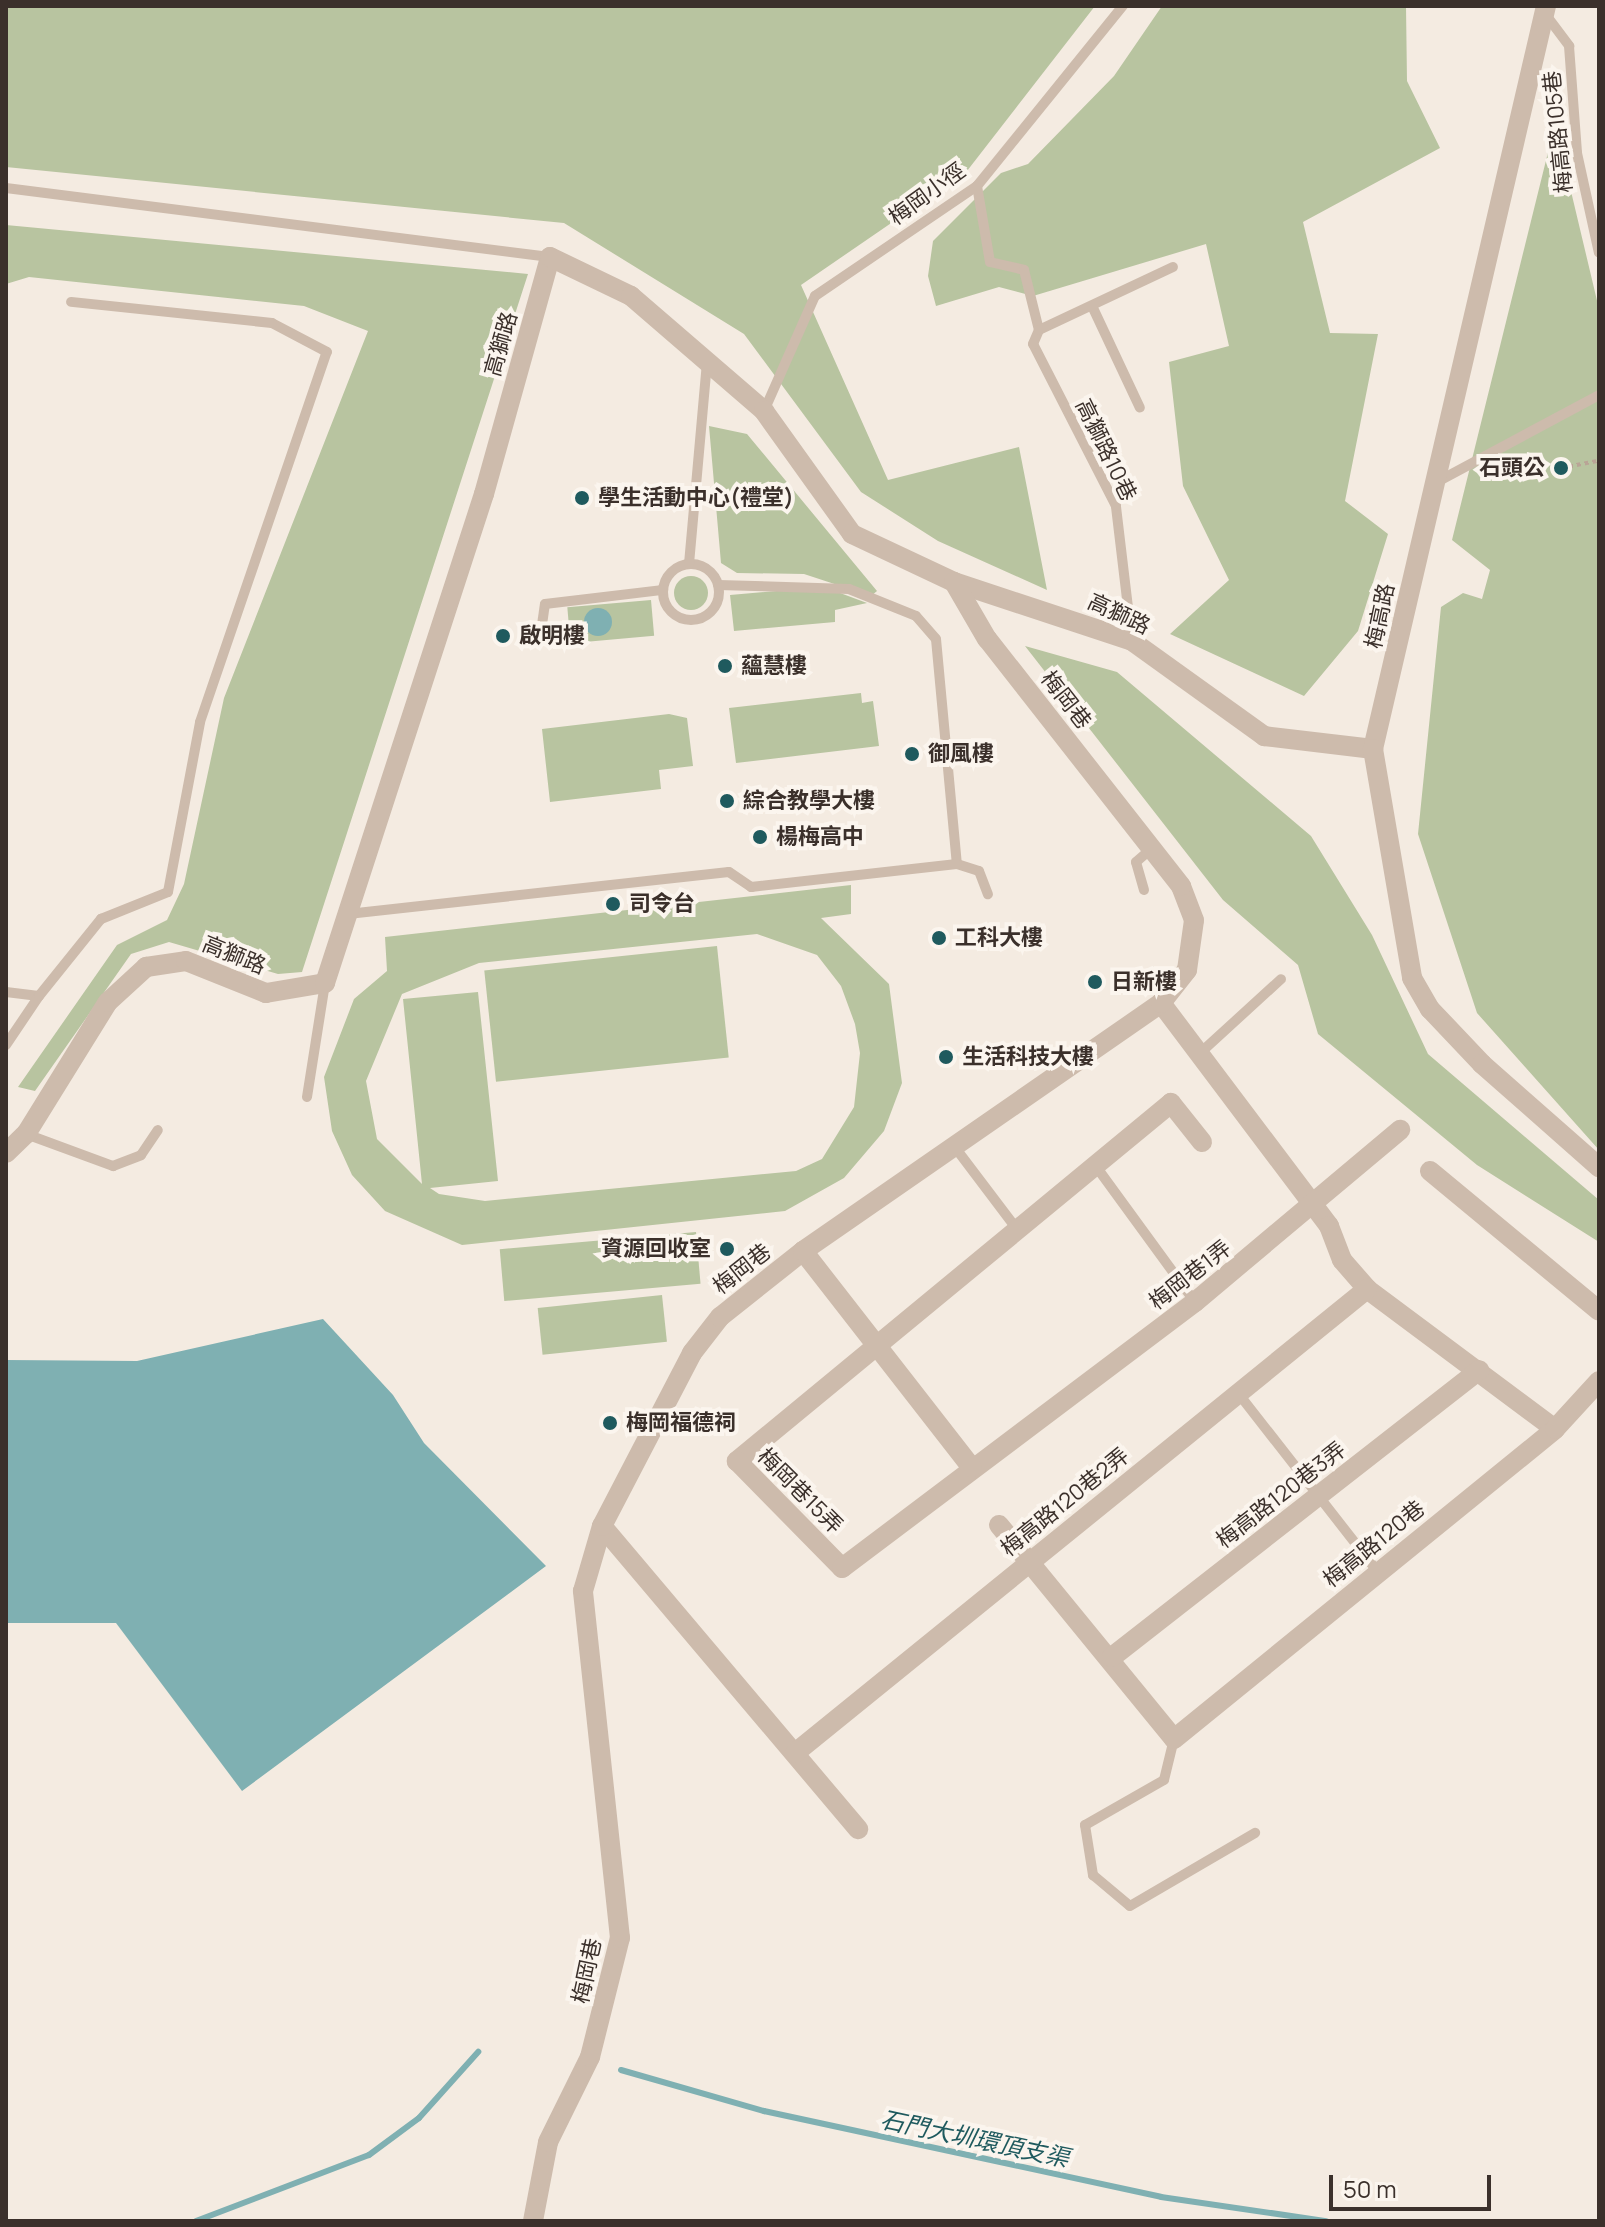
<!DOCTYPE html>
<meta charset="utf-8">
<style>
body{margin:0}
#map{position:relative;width:1605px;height:2227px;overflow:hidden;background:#f4ebe1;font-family:Manrope,"Noto Sans TC",sans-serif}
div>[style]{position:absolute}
.green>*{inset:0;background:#b8c4a0;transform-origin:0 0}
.round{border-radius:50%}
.water>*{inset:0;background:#7fb0b2}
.stream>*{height:6px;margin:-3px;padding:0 3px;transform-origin:3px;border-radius:3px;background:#7fb0b2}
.path>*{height:4px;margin-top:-2px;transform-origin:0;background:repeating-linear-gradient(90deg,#b9a596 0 4px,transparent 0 8px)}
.service>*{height:10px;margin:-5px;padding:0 5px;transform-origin:5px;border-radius:5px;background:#cdbbac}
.service>.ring{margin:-5px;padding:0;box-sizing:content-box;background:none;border:10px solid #cdbbac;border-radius:50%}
.minor>*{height:20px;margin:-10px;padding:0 10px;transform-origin:10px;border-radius:10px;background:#cdbbac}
.tertiary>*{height:20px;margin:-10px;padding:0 10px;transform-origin:10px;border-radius:10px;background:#cdbbac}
.dots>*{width:22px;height:22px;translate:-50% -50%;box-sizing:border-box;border:4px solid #fbf5ee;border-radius:50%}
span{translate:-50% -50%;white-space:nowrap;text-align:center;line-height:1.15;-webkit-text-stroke:8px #fbf5ee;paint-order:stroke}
.street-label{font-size:22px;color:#3b302b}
.poi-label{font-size:22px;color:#3b302b;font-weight:700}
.right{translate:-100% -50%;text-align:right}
.left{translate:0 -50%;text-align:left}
.water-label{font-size:24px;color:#1f5a5e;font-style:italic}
.frame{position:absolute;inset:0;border:8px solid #3b302b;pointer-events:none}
.scale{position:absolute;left:1329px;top:2175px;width:162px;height:36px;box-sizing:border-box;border:4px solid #3b302b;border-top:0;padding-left:10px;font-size:24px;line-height:28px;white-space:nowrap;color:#3b302b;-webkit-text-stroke:6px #fbf5ee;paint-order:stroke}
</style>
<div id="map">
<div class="green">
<i style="clip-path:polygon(6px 6px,1095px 6px,967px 171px,801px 285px,888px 480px,1019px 447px,1047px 590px,938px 541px,861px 492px,744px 334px,564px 223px,6px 167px)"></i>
<i style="clip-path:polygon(1162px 6px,1406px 6px,1407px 81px,1440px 148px,1303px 222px,1330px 333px,1378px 334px,1345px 501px,1388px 534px,1358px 631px,1304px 696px,1170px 634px,1229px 580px,1183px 486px,1169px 362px,1229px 346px,1206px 244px,1033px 296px,999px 287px,936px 306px,928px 276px,933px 241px,1001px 173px,1028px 164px,1114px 76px)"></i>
<i style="clip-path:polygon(1555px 124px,1599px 309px,1599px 1150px,1477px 1013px,1418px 834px,1441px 607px,1463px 593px,1482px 599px,1490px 570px,1452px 540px)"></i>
<i style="clip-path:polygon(6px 225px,528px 274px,302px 972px,278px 974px,169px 942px,131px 954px,35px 1091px,18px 1087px,117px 945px,167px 920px,184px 884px,224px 698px,368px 331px,304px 306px,29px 277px,6px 284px)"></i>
<i style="clip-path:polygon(709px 426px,747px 434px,877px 591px,871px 596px,804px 574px,737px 573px,721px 563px)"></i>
<i class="round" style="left:674px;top:576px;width:34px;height:34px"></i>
<i style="clip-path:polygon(824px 587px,867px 603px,835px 610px,835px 622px,734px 631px,730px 595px)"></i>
<i style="left:651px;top:600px;width:36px;height:84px;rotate:85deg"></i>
<i style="clip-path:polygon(1025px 646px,1117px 672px,1311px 836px,1372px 935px,1428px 1054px,1599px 1200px,1599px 1242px,1477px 1165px,1318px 1034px,1298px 965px,1223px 900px)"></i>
<i style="clip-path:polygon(861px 693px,862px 703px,873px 701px,879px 746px,736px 763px,729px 708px)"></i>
<i style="clip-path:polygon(669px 714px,687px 718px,693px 766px,659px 770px,661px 789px,550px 802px,542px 729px)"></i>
<i style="clip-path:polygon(evenodd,851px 885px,851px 914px,821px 918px,889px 984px,902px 1083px,884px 1131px,844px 1178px,785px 1211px,462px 1245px,385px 1211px,352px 1175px,332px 1131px,324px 1077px,354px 999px,387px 971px,385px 937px,851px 885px,757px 934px,817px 955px,841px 986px,855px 1024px,860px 1053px,854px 1107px,822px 1159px,796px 1171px,485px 1201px,439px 1194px,430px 1188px,498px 1181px,478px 992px,403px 999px,422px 1184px,377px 1139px,366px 1081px,402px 994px,479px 963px,757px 934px)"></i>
<i style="left:717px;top:946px;width:112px;height:234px;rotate:84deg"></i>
<i style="left:696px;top:1232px;width:52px;height:197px;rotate:85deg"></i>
<i style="left:662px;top:1295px;width:47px;height:125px;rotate:84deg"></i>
</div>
<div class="water">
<i class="round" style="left:584px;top:608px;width:28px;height:28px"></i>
<i style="clip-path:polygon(323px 1319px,393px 1395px,424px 1443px,546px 1566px,242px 1791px,116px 1623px,6px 1623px,6px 1360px,137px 1361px)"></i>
</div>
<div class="stream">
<i style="left:621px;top:2070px;width:149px;rotate:16deg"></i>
<i style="left:764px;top:2111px;width:406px;rotate:12.2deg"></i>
<i style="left:1161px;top:2197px;width:167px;rotate:8.3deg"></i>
<i style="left:196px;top:2221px;width:185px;rotate:-20.9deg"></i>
<i style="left:369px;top:2155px;width:62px;rotate:-36.5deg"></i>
<i style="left:419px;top:2118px;width:89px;rotate:-48.2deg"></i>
</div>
<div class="path">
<i style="left:1599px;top:418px;width:48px;rotate:90deg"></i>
<i style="left:1561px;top:468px;width:38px;rotate:-11deg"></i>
</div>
<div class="service">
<i style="left:1546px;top:15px;width:39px;rotate:53deg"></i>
<i style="left:1569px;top:46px;width:107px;rotate:85.7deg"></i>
<i style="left:1577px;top:153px;width:102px;rotate:77.6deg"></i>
<i style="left:977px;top:186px;width:77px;rotate:80.3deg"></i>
<i style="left:990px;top:262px;width:35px;rotate:13deg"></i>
<i style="left:1024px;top:270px;width:62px;rotate:76deg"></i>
<i style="left:6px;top:188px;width:548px;rotate:7.23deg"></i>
<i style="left:1093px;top:308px;width:110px;rotate:64.8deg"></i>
<i style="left:764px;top:411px;width:126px;rotate:-66.1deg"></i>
<i style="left:815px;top:296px;width:196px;rotate:-34.2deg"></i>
<i style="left:977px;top:186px;width:232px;rotate:-51deg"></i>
<i style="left:1435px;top:483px;width:186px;rotate:-28.2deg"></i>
<i class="ring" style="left:663px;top:564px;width:46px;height:46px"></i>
<i style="left:689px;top:564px;width:201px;rotate:-84.9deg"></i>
<i style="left:718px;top:585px;width:131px;rotate:1.7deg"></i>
<i style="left:849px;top:589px;width:72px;rotate:21.9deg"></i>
<i style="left:916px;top:616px;width:30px;rotate:49deg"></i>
<i style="left:936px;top:639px;width:226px;rotate:84.7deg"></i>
<i style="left:957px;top:864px;width:23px;rotate:18deg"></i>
<i style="left:979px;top:871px;width:25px;rotate:69deg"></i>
<i style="left:540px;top:639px;width:35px;rotate:-82deg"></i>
<i style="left:545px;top:604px;width:119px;rotate:-6.8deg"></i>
<i style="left:1132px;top:641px;width:136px;rotate:-96.8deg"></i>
<i style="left:1116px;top:506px;width:182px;rotate:-117.1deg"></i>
<i style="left:1033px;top:344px;width:15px;rotate:-67deg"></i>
<i style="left:1039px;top:330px;width:148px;rotate:-25.2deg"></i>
<i style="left:1144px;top:890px;width:29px;rotate:-106deg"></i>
<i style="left:1136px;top:862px;width:21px;rotate:-41deg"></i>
<i style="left:348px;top:914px;width:383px;rotate:-6.3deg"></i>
<i style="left:729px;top:872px;width:27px;rotate:34deg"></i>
<i style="left:751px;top:887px;width:207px;rotate:-6.4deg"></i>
<i style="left:6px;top:992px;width:33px;rotate:7deg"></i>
<i style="left:39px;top:996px;width:59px;rotate:124deg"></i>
<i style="left:39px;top:996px;width:99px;rotate:-51.2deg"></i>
<i style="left:101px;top:919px;width:72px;rotate:-21.9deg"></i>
<i style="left:168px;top:892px;width:173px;rotate:-79.3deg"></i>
<i style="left:200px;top:722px;width:391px;rotate:-71.1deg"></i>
<i style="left:327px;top:352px;width:62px;rotate:-152.2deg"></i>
<i style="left:272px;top:323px;width:202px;rotate:-174deg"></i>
<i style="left:1199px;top:1054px;width:111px;rotate:-42.4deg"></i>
<i style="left:307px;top:1097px;width:115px;rotate:-81deg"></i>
<i style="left:26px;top:1134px;width:93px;rotate:20.2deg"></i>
<i style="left:113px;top:1166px;width:30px;rotate:-21deg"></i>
<i style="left:141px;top:1155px;width:30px;rotate:-56deg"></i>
<i style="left:954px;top:1146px;width:103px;rotate:52.9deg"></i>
<i style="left:1095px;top:1165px;width:170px;rotate:53.9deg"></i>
<i style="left:1238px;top:1393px;width:227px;rotate:52deg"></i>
<i style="left:1174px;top:1739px;width:42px;rotate:103.7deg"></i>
<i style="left:1164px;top:1780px;width:91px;rotate:150.3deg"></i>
<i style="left:1085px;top:1825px;width:51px;rotate:80.9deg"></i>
<i style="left:1093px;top:1875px;width:48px;rotate:40deg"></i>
<i style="left:1130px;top:1906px;width:145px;rotate:-30.3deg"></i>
</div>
<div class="minor">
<i style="left:1161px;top:1003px;width:279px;rotate:53deg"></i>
<i style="left:1329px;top:1226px;width:36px;rotate:69deg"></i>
<i style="left:1342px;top:1260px;width:38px;rotate:49deg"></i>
<i style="left:1367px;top:1289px;width:234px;rotate:36.7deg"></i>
<i style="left:1202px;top:1142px;width:50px;rotate:-128.5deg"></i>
<i style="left:1171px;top:1103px;width:563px;rotate:140.48deg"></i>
<i style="left:737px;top:1461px;width:150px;rotate:45.5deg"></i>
<i style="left:842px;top:1568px;width:442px;rotate:-37deg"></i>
<i style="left:1195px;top:1302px;width:268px;rotate:-40deg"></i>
<i style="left:6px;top:1153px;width:28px;rotate:-44deg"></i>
<i style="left:26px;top:1134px;width:155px;rotate:-58.2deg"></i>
<i style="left:108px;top:1002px;width:52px;rotate:-42.6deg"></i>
<i style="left:146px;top:967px;width:40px;rotate:-8.5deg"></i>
<i style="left:186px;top:961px;width:86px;rotate:21.8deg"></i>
<i style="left:266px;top:993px;width:60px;rotate:-9.6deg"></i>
<i style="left:325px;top:983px;width:514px;rotate:-71.99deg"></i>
<i style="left:484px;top:494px;width:246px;rotate:-74.4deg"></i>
<i style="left:550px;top:257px;width:90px;rotate:25.7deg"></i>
<i style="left:631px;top:296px;width:176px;rotate:40.8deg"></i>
<i style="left:764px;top:411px;width:151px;rotate:54.4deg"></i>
<i style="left:852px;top:534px;width:113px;rotate:25.2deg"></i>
<i style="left:954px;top:582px;width:188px;rotate:18.3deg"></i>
<i style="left:1132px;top:641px;width:163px;rotate:35.7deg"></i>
<i style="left:1264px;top:736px;width:110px;rotate:6.8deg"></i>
<i style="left:1430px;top:1171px;width:219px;rotate:39.6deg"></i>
<i style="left:803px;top:1251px;width:274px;rotate:52.1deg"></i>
<i style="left:999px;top:1525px;width:276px;rotate:50.7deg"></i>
<i style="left:1174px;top:1739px;width:491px;rotate:-39.1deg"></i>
<i style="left:1555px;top:1429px;width:65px;rotate:-47.5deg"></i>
<i style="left:602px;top:1526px;width:397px;rotate:49.8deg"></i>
<i style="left:1112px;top:1657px;width:466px;rotate:-38deg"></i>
<i style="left:795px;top:1753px;width:737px;rotate:-39.05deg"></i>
<i style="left:533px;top:2221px;width:80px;rotate:-79.2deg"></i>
<i style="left:548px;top:2142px;width:95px;rotate:-63.7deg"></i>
<i style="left:590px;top:2057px;width:123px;rotate:-75.9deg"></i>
<i style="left:620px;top:1938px;width:349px;rotate:-96.1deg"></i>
<i style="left:583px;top:1591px;width:68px;rotate:-73.7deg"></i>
<i style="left:602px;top:1526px;width:195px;rotate:-62.5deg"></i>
<i style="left:692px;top:1353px;width:46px;rotate:-52.1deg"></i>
<i style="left:720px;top:1317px;width:106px;rotate:-38.5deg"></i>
<i style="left:803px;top:1251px;width:436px;rotate:-34.7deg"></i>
<i style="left:1161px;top:1003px;width:42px;rotate:-51.8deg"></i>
<i style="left:1187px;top:970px;width:50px;rotate:-82deg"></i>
<i style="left:1194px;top:920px;width:36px;rotate:-111deg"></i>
<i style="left:1181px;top:886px;width:314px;rotate:-128.1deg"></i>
<i style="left:987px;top:639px;width:66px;rotate:-120.1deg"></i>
</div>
<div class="tertiary">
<i style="left:1546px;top:6px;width:763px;rotate:103.11deg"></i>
<i style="left:1373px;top:749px;width:232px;rotate:80.3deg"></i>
<i style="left:1412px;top:978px;width:36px;rotate:60deg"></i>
<i style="left:1430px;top:1009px;width:76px;rotate:46.6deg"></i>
<i style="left:1482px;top:1064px;width:156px;rotate:41.4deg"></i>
</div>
<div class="dots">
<i style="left:1561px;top:468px;background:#1f5a5e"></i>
<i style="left:582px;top:498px;background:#1f5a5e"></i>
<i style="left:503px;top:636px;background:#1f5a5e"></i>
<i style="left:725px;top:666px;background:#1f5a5e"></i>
<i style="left:912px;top:754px;background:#1f5a5e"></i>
<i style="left:727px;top:801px;background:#1f5a5e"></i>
<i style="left:760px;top:837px;background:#1f5a5e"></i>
<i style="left:613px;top:904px;background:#1f5a5e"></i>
<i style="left:939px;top:938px;background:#1f5a5e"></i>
<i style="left:1095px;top:982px;background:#1f5a5e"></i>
<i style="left:946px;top:1057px;background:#1f5a5e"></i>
<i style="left:727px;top:1249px;background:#1f5a5e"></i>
<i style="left:610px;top:1423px;background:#1f5a5e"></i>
</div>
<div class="street-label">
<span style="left:1558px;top:132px;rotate:-96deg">梅高路105巷</span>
<span style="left:927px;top:194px;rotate:-36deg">梅岡小徑</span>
<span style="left:501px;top:344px;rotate:-74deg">高獅路</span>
<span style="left:1106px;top:450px;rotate:64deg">高獅路10巷</span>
<span style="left:1119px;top:614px;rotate:25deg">高獅路</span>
<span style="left:1380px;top:616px;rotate:-78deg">梅高路</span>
<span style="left:1066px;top:700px;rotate:52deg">梅岡巷</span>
<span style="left:234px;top:955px;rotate:22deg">高獅路</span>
<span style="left:742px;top:1269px;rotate:-38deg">梅岡巷</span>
<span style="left:1190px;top:1275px;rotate:-38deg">梅岡巷1弄</span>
<span style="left:800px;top:1491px;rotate:45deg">梅岡巷15弄</span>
<span style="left:1281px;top:1495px;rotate:-38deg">梅高路120巷3弄</span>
<span style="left:1065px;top:1502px;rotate:-39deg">梅高路120巷2弄</span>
<span style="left:1374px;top:1544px;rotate:-39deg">梅高路120巷</span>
<span style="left:587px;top:1971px;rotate:-78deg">梅岡巷</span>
</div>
<div class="poi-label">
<span class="right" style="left:1545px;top:468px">石頭公</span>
<span class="left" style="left:598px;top:498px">學生活動中心(禮堂)</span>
<span class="left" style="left:519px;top:636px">啟明樓</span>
<span class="left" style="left:741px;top:666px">蘊慧樓</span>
<span class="left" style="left:928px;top:754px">御風樓</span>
<span class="left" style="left:743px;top:801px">綜合教學大樓</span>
<span class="left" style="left:776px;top:837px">楊梅高中</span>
<span class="left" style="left:629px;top:904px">司令台</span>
<span class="left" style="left:955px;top:938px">工科大樓</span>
<span class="left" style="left:1111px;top:982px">日新樓</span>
<span class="left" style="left:962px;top:1057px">生活科技大樓</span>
<span class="right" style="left:711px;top:1249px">資源回收室</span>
<span class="left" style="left:626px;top:1423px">梅岡福德祠</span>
</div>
<div class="water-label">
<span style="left:975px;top:2138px;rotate:12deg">石門大圳環頂支渠</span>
</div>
<div class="frame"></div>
<div class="scale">50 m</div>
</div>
